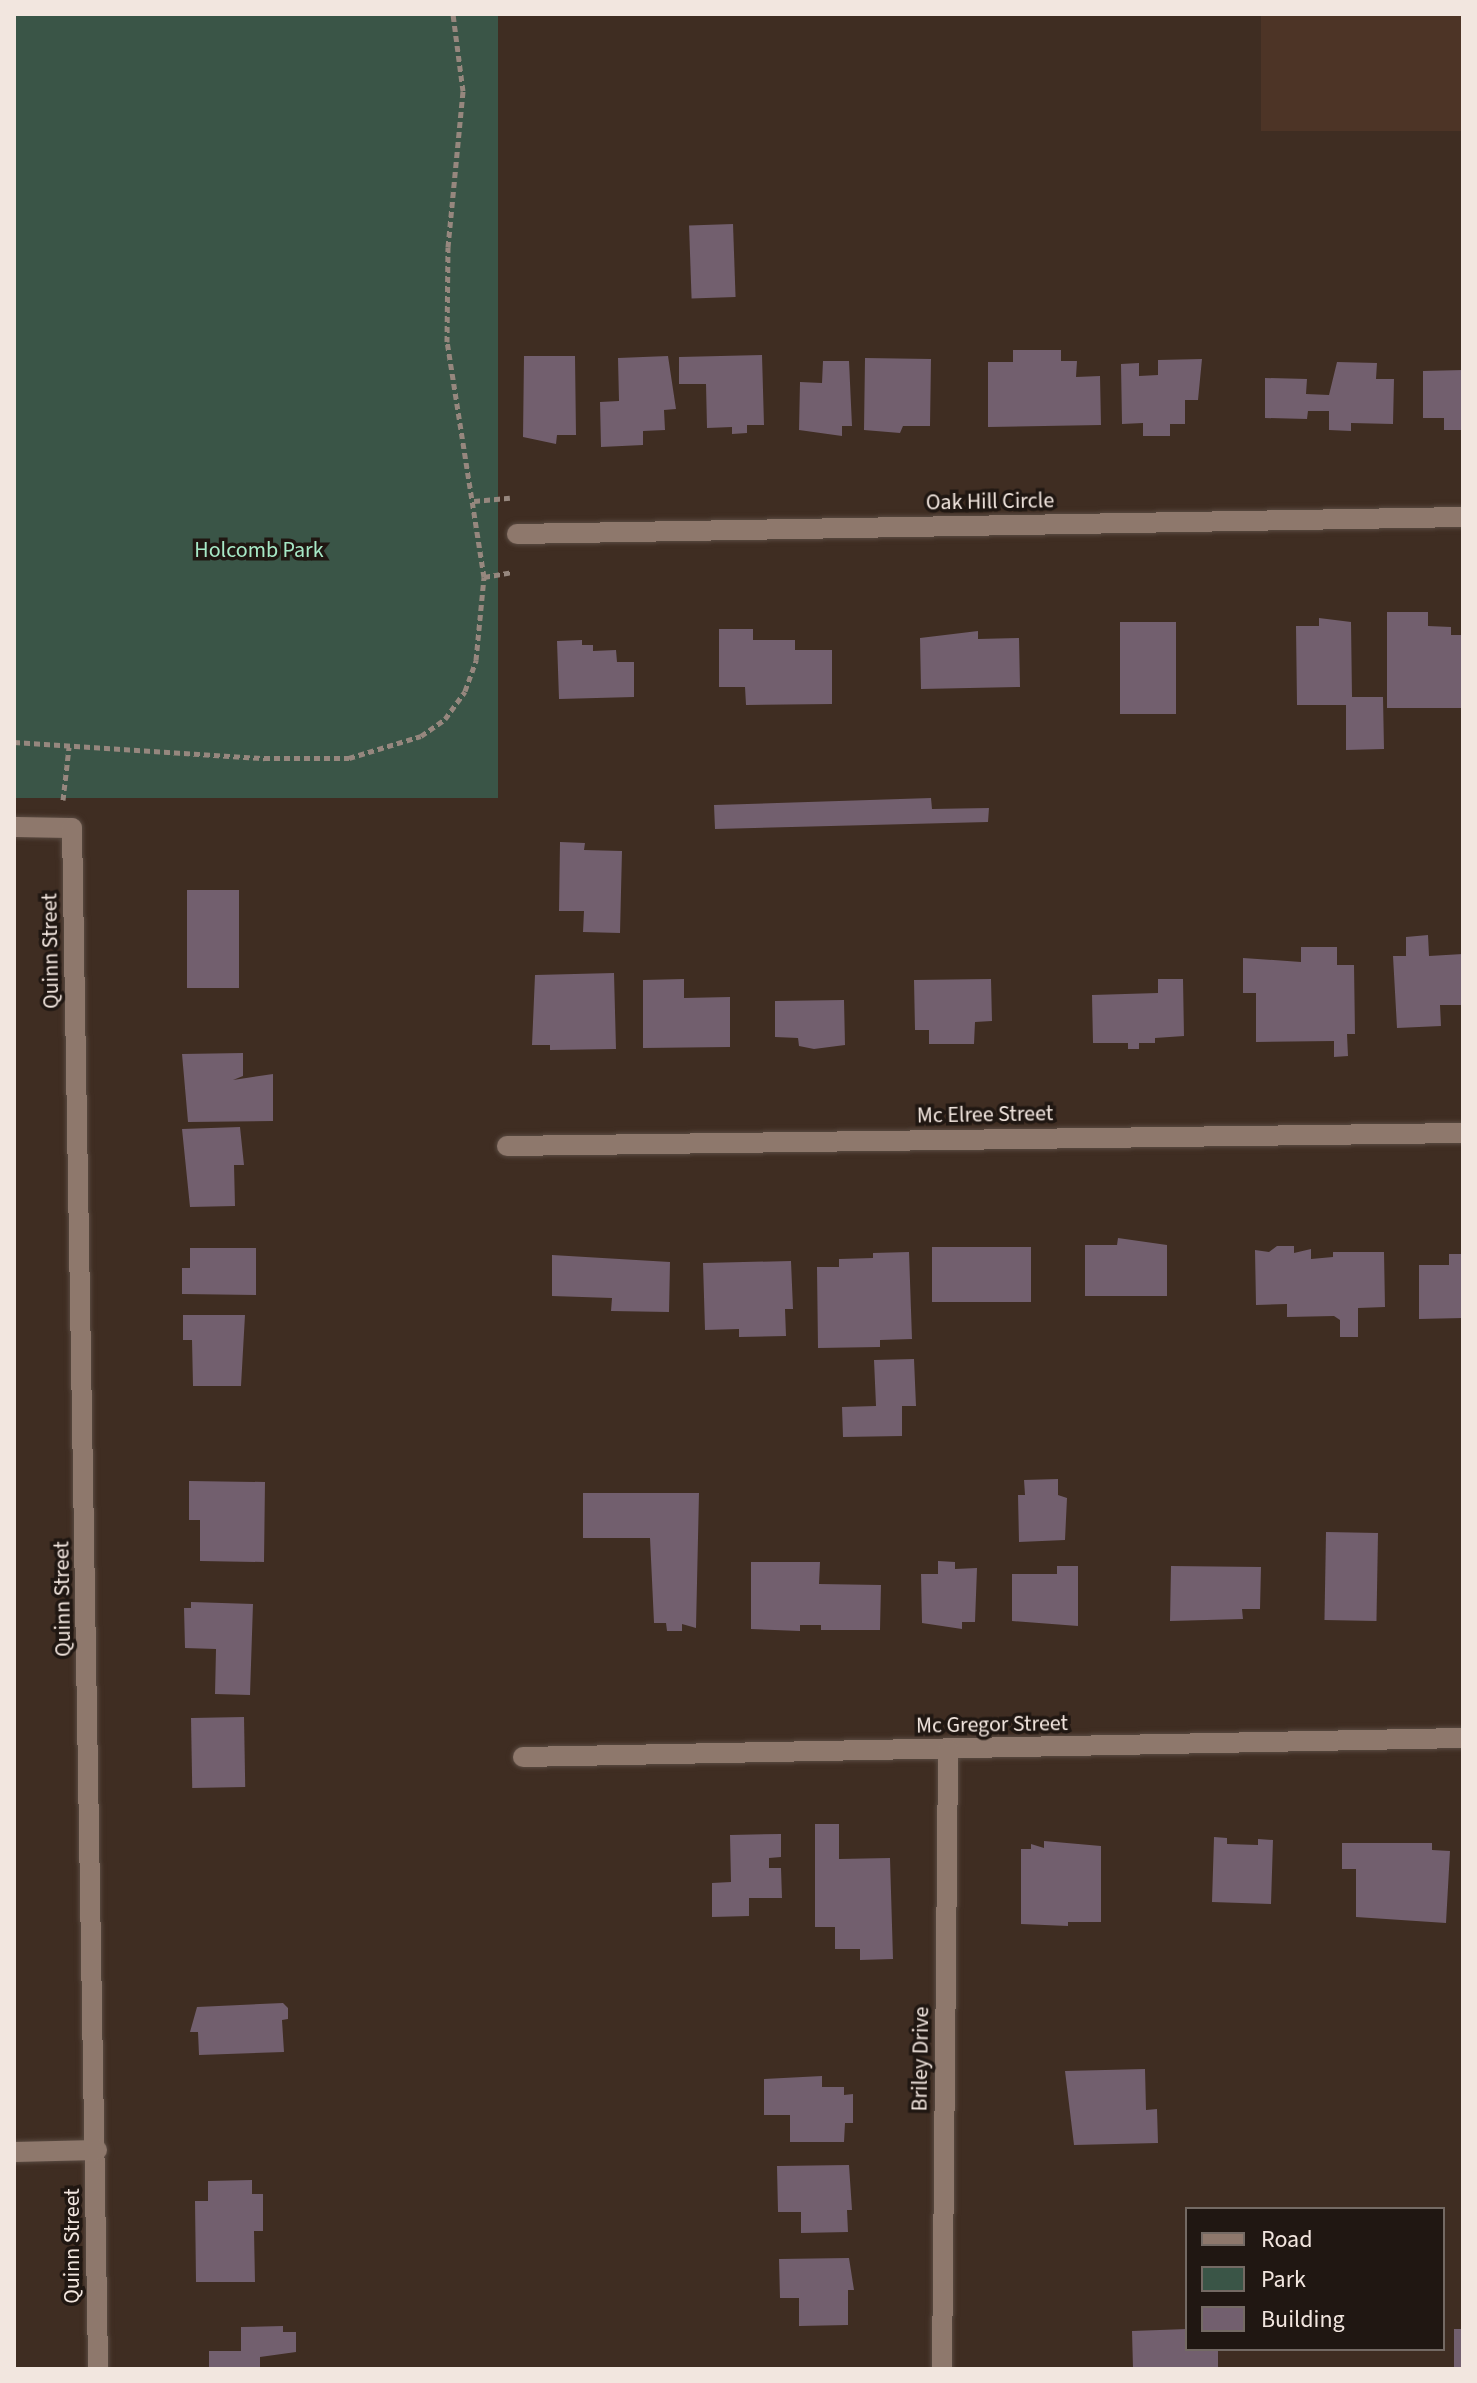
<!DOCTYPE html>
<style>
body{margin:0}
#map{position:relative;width:1477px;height:2383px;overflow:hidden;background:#3f2d22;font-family:"Source Sans 3",sans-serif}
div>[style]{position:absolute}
.built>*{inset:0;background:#4d3426;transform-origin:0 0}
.green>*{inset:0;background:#3a5547;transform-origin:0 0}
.building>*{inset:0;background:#725f6e;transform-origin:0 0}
.path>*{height:5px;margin-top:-2.5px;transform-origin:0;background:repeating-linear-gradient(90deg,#96877e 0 6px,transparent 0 10px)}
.roads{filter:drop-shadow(0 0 2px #5a4b42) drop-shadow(0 0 2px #5a4b42)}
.minor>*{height:20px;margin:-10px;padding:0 10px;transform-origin:10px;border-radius:10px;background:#8e786c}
span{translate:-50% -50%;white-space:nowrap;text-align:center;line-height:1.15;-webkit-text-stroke:7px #201712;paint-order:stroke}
.street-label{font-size:22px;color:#f2e6df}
.park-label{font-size:22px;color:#a7e9c7}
.frame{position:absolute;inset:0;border:16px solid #f2e6df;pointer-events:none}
.legend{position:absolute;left:1185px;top:2207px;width:260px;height:144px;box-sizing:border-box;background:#201712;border:2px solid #746a64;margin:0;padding:10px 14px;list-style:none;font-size:24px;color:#f2e6df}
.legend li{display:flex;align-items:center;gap:16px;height:40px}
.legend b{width:40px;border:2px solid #746a64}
</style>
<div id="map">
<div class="built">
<i style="left:1261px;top:14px;width:202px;height:117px"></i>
</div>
<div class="green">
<i style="left:14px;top:14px;width:484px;height:784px"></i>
</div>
<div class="building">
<i style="left:733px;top:224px;width:73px;height:44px;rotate:88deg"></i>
<i style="clip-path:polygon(1013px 350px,1061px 350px,1061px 361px,1077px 361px,1076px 377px,1100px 376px,1101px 425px,988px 427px,988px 362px,1013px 362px)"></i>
<i style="clip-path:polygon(762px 355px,764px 425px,747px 425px,747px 433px,732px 434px,732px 427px,707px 428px,706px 384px,679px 384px,679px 357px)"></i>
<i style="clip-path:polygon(524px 356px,575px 356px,576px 435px,557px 435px,556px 444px,523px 437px)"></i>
<i style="clip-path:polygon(668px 356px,676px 409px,664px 410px,665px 430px,643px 431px,643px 445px,601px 447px,600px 402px,619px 401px,618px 358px)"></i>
<i style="clip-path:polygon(865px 358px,931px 359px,930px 426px,903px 426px,900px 433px,864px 430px)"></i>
<i style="clip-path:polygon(1202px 359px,1198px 400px,1185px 400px,1185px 424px,1170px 424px,1170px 436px,1143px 436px,1143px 423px,1122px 424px,1121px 364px,1139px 363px,1139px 376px,1158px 375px,1158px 360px)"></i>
<i style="clip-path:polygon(823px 361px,849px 361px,852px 426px,842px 426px,842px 436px,799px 430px,800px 382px,822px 383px)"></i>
<i style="clip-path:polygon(1337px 362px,1377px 363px,1376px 379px,1394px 379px,1393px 424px,1351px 423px,1351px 431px,1329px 430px,1329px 411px,1308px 411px,1307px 419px,1265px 418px,1265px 378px,1307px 379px,1306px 394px,1329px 395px)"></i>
<i style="clip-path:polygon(1463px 370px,1463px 430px,1444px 430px,1444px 418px,1423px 418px,1423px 371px)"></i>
<i style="clip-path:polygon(1387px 612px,1428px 612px,1428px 626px,1451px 627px,1451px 635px,1461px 635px,1462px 708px,1387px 708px)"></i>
<i style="clip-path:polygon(1319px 618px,1351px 622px,1352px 697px,1383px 697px,1384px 749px,1346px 750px,1346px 705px,1297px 705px,1296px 626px,1319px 626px)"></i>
<i style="left:1120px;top:622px;width:56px;height:92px"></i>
<i style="clip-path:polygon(719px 629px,753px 629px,753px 640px,795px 640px,795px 650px,832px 650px,832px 704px,746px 705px,745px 687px,719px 687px)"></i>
<i style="clip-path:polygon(978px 631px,978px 639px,1019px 638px,1020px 687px,921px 689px,920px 638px)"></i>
<i style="clip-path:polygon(582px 640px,582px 645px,593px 645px,593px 651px,616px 650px,617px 662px,634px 662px,634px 697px,559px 699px,557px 641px)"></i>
<i style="clip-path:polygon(931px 798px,932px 809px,989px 808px,988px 822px,715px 829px,714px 805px)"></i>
<i style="clip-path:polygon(560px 842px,585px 843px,584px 850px,622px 851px,620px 933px,583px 932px,584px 911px,559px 911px)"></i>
<i style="left:239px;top:890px;width:98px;height:52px;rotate:90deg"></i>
<i style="clip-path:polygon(1428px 935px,1429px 956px,1463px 954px,1463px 1005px,1440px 1005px,1441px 1026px,1397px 1028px,1393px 956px,1406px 956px,1406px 937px)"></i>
<i style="clip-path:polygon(1301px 947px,1337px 947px,1337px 965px,1354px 965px,1355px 1034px,1347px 1034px,1348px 1056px,1334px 1057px,1334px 1041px,1256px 1042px,1256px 993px,1243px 993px,1243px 958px,1301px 962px)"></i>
<i style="clip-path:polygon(614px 973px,616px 1049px,550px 1050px,550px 1045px,532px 1045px,535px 975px)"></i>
<i style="clip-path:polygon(684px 979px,684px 998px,730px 997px,730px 1047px,643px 1048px,643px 980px)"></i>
<i style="clip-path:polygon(991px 979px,992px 1021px,975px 1022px,974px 1044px,929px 1044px,929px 1030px,915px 1030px,914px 980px)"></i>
<i style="clip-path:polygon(1158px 979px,1183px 979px,1184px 1036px,1155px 1038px,1155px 1043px,1139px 1043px,1139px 1049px,1128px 1049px,1128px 1043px,1093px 1043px,1092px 995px,1158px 993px)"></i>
<i style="clip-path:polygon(844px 1000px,845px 1045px,814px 1049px,799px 1046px,798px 1038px,775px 1037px,775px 1001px)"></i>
<i style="clip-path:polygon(243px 1053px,243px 1076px,233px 1080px,273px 1074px,273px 1121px,188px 1122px,182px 1054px)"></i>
<i style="clip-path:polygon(240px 1127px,244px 1165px,234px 1165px,235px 1206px,190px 1207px,182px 1129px)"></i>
<i style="clip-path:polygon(1118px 1238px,1167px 1245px,1167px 1296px,1085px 1296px,1085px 1245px,1117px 1245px)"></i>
<i style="clip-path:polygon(1277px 1246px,1294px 1246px,1294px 1253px,1311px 1249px,1311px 1259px,1333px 1257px,1333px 1252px,1384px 1252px,1385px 1307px,1358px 1308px,1358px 1337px,1340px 1337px,1340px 1320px,1334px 1316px,1287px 1317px,1287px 1304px,1256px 1305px,1255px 1250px,1269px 1252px)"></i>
<i style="left:1031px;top:1247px;width:55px;height:99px;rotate:90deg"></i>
<i style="clip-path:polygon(190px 1248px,256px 1248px,256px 1295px,182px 1294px,182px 1268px,190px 1268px)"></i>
<i style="clip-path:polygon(909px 1252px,912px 1339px,880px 1340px,880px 1347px,818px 1348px,817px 1267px,839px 1267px,839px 1259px,873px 1258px,873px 1253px)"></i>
<i style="clip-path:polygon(1449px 1254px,1463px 1254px,1463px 1318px,1419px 1319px,1419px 1265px,1449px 1265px)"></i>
<i style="clip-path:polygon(552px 1255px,670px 1262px,669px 1312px,611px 1311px,612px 1298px,552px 1296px)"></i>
<i style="clip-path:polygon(791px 1261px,793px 1309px,785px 1309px,786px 1336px,739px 1337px,739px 1329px,705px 1330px,703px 1263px)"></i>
<i style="clip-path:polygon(183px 1315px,245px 1315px,241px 1386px,193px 1386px,192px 1340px,183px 1340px)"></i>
<i style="clip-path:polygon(914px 1359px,916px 1406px,902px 1406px,902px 1436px,843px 1437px,842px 1407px,876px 1406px,874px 1360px)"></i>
<i style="clip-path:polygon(1058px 1479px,1058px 1495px,1067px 1498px,1065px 1540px,1019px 1542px,1018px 1495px,1025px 1495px,1024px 1480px)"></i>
<i style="clip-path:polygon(189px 1481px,265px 1482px,264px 1562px,200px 1561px,200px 1520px,189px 1520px)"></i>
<i style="clip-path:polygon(583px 1493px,699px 1493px,696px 1628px,682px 1624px,682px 1631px,667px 1631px,666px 1623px,654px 1623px,650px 1538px,583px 1538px)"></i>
<i style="left:1378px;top:1533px;width:88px;height:52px;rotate:91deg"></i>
<i style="clip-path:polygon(938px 1561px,955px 1562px,955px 1569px,977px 1568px,975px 1622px,962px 1622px,962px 1629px,922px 1623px,921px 1574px,938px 1574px)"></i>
<i style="clip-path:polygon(751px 1562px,820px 1562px,819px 1584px,881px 1585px,880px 1630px,821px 1630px,821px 1625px,800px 1625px,800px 1631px,751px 1629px)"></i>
<i style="clip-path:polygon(1057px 1566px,1078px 1566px,1078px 1626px,1012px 1621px,1012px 1574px,1057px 1574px)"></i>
<i style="clip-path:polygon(1171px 1566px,1261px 1567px,1260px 1609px,1242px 1609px,1243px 1619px,1170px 1621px)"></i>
<i style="clip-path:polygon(191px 1602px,253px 1604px,250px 1695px,215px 1694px,216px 1649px,185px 1648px,184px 1608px,191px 1608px)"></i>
<i style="left:244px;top:1717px;width:70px;height:53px;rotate:89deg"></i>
<i style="clip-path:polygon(815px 1824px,839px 1824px,839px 1859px,890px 1858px,893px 1959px,860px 1960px,860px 1949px,835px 1949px,835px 1927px,815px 1927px)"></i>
<i style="clip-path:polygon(781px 1834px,781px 1857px,769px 1858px,769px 1868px,781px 1868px,782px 1898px,749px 1898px,749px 1916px,712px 1917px,712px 1883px,731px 1882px,730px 1835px)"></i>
<i style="clip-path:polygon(1214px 1837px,1227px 1838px,1227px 1844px,1258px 1845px,1258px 1839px,1273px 1840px,1271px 1904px,1212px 1902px)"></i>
<i style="clip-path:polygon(1044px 1841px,1101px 1846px,1101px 1922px,1068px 1922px,1068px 1926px,1021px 1924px,1021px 1849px,1031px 1849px,1031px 1844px,1044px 1848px)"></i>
<i style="clip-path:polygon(1342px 1843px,1432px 1843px,1432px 1850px,1450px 1851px,1446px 1923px,1356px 1917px,1356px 1869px,1342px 1869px)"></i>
<i style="clip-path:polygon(283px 2003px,288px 2008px,288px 2019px,282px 2020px,284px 2052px,199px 2055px,198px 2032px,190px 2032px,197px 2007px)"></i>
<i style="clip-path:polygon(1145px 2069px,1146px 2110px,1157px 2109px,1158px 2143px,1074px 2145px,1065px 2071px)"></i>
<i style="clip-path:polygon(822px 2076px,822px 2087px,844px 2087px,844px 2095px,853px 2094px,853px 2123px,845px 2123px,844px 2142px,790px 2142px,790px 2115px,764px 2115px,764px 2079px)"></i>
<i style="clip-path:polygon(849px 2165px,852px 2210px,847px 2210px,848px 2232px,801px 2233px,801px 2212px,778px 2212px,777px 2166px)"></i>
<i style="clip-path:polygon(252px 2180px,252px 2194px,263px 2194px,263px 2231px,254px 2231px,255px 2282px,196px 2282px,195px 2201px,208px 2201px,208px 2181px)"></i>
<i style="clip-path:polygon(849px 2258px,854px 2290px,848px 2290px,848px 2325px,799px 2326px,799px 2298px,780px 2298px,779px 2259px)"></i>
<i style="clip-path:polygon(283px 2326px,283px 2332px,296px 2332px,296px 2352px,260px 2357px,260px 2369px,209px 2369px,209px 2351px,241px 2351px,241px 2327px)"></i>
<i style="clip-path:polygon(1187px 2329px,1187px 2349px,1218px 2349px,1218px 2369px,1133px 2369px,1132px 2331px)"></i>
<i style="left:1454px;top:2329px;width:9px;height:40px"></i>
</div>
<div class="path">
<i style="left:474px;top:501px;width:36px;rotate:-5deg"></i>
<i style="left:484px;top:577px;width:27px;rotate:-10deg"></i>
<i style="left:14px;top:742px;width:251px;rotate:3.7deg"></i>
<i style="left:264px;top:758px;width:85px"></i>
<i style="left:349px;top:758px;width:75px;rotate:-17deg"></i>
<i style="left:421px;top:736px;width:29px;rotate:-35deg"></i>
<i style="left:445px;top:719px;width:34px;rotate:-54deg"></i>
<i style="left:465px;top:691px;width:33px;rotate:-70deg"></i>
<i style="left:476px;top:660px;width:83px;rotate:-84.5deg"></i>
<i style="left:484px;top:577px;width:238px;rotate:-98.9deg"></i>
<i style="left:447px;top:342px;width:95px;rotate:-89.4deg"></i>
<i style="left:448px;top:247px;width:157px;rotate:-84.5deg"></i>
<i style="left:463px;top:91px;width:78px;rotate:-97.4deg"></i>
<i style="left:63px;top:800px;width:53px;rotate:-83.5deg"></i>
</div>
<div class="roads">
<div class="minor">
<i style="left:517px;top:534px;width:946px;rotate:-1.03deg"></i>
<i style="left:14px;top:827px;width:58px;rotate:1deg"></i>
<i style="left:72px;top:828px;width:1541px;rotate:89.03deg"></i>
<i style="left:507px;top:1146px;width:956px;rotate:-0.78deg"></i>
<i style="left:523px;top:1757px;width:940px;rotate:-1.16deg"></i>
<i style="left:14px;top:2152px;width:83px;rotate:-1.4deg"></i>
<i style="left:942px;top:2369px;width:619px;rotate:-89.44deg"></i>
</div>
</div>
<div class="street-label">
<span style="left:990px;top:502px;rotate:-1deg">Oak Hill Circle</span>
<span style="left:51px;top:951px;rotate:-91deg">Quinn Street</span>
<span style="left:985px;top:1115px;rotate:-1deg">Mc Elree Street</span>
<span style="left:63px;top:1599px;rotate:-91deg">Quinn Street</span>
<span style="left:992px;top:1725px;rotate:-1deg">Mc Gregor Street</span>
<span style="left:921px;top:2059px;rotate:-89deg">Briley Drive</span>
<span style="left:73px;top:2246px;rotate:-90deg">Quinn Street</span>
</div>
<div class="park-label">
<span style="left:259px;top:551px">Holcomb Park</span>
</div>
<div class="frame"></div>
<ul class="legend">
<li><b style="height:10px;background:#8e786c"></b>Road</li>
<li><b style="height:22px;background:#3a5547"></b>Park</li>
<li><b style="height:22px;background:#725f6e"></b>Building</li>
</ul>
</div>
